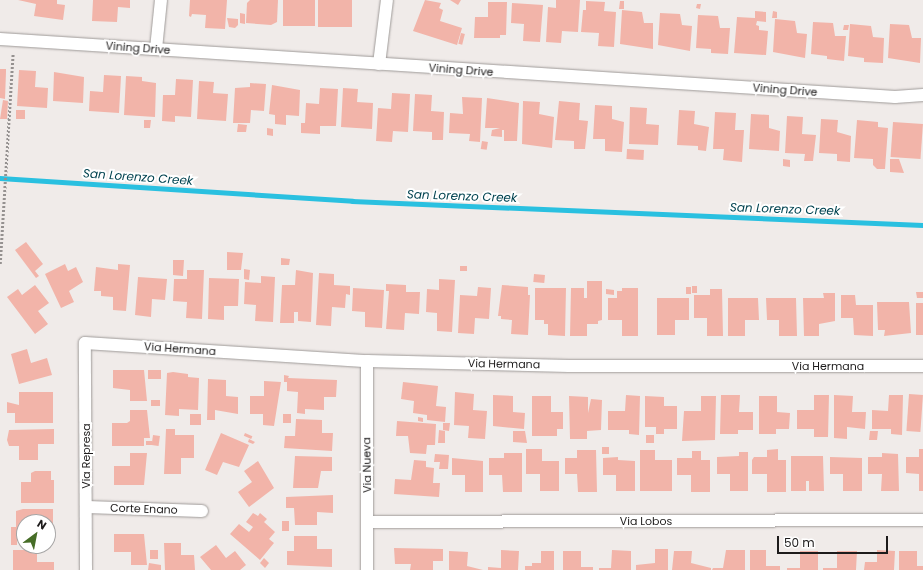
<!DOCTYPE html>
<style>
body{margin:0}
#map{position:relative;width:923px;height:570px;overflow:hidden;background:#f0ebe9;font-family:Poppins,sans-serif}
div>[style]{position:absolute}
.stream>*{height:4.5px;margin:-2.25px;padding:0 2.25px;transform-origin:2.25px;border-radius:2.25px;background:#2ac0e0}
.building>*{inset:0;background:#f2b4a9;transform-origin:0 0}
.path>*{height:2.5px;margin-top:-1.25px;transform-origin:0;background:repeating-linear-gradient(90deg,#959190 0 2px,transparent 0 4px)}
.roads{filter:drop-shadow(0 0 1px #9e9a98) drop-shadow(0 0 1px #9e9a98)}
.street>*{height:12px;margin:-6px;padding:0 6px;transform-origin:6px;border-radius:6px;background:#fff}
span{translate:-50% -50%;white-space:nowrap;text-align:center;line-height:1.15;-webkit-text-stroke:4px #fff;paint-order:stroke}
.street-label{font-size:11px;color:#1d1b1b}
.water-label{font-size:12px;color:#014350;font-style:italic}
.north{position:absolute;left:16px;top:514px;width:40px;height:40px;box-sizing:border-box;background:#fff;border:1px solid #a5a4a4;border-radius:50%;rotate:32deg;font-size:11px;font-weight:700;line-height:16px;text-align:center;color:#1d1b1b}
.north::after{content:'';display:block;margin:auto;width:14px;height:18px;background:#466d27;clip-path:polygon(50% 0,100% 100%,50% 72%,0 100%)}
.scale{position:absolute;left:777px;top:536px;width:111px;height:18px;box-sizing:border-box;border:2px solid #1d1b1b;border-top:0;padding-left:5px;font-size:12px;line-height:14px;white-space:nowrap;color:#1d1b1b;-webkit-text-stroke:3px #fff;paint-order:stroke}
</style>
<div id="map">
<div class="stream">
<i style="left:0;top:178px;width:353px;rotate:3.7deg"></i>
<i style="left:352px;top:201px;width:572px;rotate:2.41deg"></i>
</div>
<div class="building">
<i style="clip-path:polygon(18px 0,57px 0,57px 4px,65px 5px,63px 20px,34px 16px,36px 4px)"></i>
<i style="clip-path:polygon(93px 0,130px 0,130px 8px,118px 7px,117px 22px,92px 21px)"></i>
<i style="clip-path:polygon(190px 0,227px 0,225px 29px,205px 28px,206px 15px,192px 14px,191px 17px,189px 16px)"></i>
<i style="clip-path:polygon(250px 0,278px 0,277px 22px,271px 25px,246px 23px,247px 3px)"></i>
<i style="left:283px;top:0;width:32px;height:26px"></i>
<i style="left:318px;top:0;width:34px;height:27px"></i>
<i style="clip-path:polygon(425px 0,441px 3px,439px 8px,443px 10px,440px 21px,462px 28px,457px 45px,413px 31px)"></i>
<i style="clip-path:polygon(450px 0,461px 0,458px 5px)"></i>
<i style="clip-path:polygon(556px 0,580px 0,578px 32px,562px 31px,561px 43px,546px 42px,548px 7px,556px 8px)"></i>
<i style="clip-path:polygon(586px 1px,605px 2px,604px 11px,616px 12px,614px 47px,598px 46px,599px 33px,581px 32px,583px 10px,586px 10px)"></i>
<i style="clip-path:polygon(620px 1px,624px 1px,624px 9px,619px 9px)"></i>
<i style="clip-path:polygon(488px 2px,507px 2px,506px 35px,500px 35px,500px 38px,474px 38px,475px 17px,488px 17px)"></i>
<i style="clip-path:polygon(512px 3px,543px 5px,540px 42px,523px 41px,524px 24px,511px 23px)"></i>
<i style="clip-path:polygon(697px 4px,701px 4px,700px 9px,696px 8px)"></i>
<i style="clip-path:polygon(622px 10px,642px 12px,644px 23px,653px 23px,653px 49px,620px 44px)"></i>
<i style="clip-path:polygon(755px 11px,766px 12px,766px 22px,757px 21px,756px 25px,759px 26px,759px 30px,768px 31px,766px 55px,734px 53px,737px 17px,755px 18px)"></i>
<i style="clip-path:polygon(773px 11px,777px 12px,777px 18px,772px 18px)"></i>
<i style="clip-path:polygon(240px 13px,245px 14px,245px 24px,240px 23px)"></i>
<i style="clip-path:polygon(660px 13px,680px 14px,682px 25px,692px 26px,690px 51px,658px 45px)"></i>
<i style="clip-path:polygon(698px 15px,718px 16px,720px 28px,730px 28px,728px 54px,711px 53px,711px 49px,696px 48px)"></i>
<i style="clip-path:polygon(227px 18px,238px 19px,238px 25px,235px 28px,229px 27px)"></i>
<i style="clip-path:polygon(775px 19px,795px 21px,797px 33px,807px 34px,805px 58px,773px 52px)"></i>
<i style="clip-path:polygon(813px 22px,833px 23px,835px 36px,846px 36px,844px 61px,827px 59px,827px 56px,811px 54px)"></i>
<i style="clip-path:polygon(850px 24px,871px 26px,873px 37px,884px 38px,883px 63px,864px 62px,864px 58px,848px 56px)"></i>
<i style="clip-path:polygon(890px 24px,909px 25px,912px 38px,921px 38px,920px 63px,888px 58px)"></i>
<i style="clip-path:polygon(844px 25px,849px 25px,848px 30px,843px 30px)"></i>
<i style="left:461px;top:33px;width:4px;height:11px;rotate:14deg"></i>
<i style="clip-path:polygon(0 69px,6px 69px,6px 72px,5px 99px,0 98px)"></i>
<i style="clip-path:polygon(19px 70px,36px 71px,35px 87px,48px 88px,47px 108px,17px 106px)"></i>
<i style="clip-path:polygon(54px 72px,84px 77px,83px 103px,53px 101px)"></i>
<i style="clip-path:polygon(104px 75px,121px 76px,119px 113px,89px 111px,90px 91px,103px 92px)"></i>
<i style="clip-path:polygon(126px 76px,142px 77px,142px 81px,156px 83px,155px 117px,124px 115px)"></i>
<i style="clip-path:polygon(176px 79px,193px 80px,191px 117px,175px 116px,175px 122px,162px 121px,163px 95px,175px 95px)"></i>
<i style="clip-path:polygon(199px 81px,214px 82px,213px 93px,228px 94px,226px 121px,197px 119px)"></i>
<i style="clip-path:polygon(250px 83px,266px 84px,264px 111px,251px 110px,250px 123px,233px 123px,235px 88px,250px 87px)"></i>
<i style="clip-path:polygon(272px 85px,300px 90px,299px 116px,286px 115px,286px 125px,275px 124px,275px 115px,269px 114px)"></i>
<i style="clip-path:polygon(320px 88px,338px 89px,336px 126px,320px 126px,320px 134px,301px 133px,301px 123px,305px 123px,306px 103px,319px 104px)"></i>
<i style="clip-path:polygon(343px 88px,358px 89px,357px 102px,373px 103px,372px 129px,341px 127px)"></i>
<i style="clip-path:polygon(392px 93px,410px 94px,408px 132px,393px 131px,392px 142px,376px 141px,378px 108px,391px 109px)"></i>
<i style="clip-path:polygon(415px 94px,432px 95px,431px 111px,444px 112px,443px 140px,432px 140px,432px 132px,413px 131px)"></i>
<i style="clip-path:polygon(462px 97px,482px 98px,480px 142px,469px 141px,470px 134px,449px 133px,450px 113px,463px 114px)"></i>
<i style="clip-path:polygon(487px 98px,519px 103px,517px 141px,504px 141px,504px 130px,502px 130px,502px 137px,491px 136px,492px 130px,500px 128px,485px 128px)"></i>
<i style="clip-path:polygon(3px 100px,8px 101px,7px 119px,0 119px)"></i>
<i style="clip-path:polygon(523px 101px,540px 102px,539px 114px,554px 117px,552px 148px,522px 144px)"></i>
<i style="clip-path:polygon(559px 101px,580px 103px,579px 120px,588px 121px,585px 149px,574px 149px,574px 141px,555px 140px)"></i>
<i style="clip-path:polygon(595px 105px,612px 106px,612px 119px,624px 122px,622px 152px,605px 151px,605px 139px,593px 139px)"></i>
<i style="clip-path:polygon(630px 107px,647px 108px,646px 124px,659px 125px,658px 145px,629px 144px)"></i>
<i style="left:16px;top:110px;width:9px;height:9px"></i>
<i style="clip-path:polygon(679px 110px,695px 111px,694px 124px,709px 127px,706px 151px,698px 150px,698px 146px,677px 145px)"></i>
<i style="clip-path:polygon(715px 112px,736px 113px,735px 130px,744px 130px,742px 162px,723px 160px,724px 149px,713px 149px)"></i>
<i style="clip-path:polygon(751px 114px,769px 115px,769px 128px,780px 131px,779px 151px,749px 149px)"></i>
<i style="clip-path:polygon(787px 116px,803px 117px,802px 134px,816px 135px,813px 161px,804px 161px,805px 154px,785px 153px)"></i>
<i style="clip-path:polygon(821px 119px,838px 120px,837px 132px,851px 136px,850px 162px,837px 161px,837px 154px,819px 153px)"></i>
<i style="clip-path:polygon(144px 120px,151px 120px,150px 128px,144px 128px)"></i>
<i style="clip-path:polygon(857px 120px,878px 122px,878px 127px,888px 128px,885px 169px,877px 169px,873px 165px,873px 159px,854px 158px)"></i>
<i style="left:893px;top:122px;width:30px;height:35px;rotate:4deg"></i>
<i style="clip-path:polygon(238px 124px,247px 125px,246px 132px,237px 132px)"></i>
<i style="clip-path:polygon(267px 128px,273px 129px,273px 136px,267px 135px)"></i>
<i style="left:482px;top:141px;width:6px;height:8px;rotate:9deg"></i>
<i style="left:627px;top:149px;width:17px;height:10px;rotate:3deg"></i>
<i style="clip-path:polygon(783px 159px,790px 160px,790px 167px,783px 166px)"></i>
<i style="clip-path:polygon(890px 159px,899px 159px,904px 173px,890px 172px)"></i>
<i style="clip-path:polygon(26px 242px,43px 264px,35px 271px,39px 276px,36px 278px,15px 250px)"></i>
<i style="clip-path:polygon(227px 252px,243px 253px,241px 270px,227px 270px)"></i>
<i style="clip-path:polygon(281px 258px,290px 259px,289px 265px,281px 265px)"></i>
<i style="clip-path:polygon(173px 260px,184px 260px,183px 276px,173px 275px)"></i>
<i style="clip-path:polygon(65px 264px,68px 271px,76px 267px,83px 282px,69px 291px,74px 302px,61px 308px,45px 274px)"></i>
<i style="clip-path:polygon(118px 264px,130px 265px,126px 311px,113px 310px,113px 297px,101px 296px,101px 291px,94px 291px,96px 267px,118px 270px)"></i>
<i style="left:460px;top:266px;width:7px;height:5px"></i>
<i style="clip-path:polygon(244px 269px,250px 270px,249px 280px,244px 279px)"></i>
<i style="clip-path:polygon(187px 270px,204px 270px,202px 319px,186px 318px,187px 302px,173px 301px,174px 279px,187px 279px)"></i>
<i style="clip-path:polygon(296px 270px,313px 273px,311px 322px,298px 321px,298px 312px,294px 312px,294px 323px,280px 323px,282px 285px,295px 285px)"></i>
<i style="clip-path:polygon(319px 273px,334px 274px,334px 285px,350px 286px,350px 295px,346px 294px,345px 308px,332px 307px,331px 326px,316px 325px)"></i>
<i style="left:534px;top:274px;width:11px;height:8px;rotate:5deg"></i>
<i style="clip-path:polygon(261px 276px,275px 277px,273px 322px,255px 321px,256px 305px,244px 304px,245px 282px,261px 283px)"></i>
<i style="clip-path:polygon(138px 277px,167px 279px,165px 300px,152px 299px,151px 317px,135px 315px)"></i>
<i style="clip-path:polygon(209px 278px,239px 279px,238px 306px,224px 306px,224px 320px,208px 319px)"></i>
<i style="clip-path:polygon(439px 279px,455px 280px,452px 332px,437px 331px,437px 313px,426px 312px,427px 289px,439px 290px)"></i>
<i style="clip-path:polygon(587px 281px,602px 281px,602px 320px,598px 321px,598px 324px,587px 324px,587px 336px,570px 336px,571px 288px,584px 288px,584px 298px,587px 298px)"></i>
<i style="clip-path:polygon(386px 284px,406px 285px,406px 292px,420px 292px,419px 314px,405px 313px,404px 330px,386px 329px,389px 291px,386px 291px)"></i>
<i style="clip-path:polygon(35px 285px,49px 303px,38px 311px,48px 324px,35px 334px,7px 297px,18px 289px,22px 295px)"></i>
<i style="clip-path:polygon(502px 285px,528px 287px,528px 295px,530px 295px,528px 335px,511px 334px,512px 320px,501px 319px,501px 316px,498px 316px)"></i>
<i style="left:692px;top:286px;width:5px;height:7px"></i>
<i style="clip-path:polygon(478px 287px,491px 288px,489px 319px,475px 318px,474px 334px,458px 333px,460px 295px,477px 296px)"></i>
<i style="left:686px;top:287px;width:5px;height:7px"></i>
<i style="clip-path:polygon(353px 288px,384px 290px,382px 328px,365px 327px,365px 312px,352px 311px)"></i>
<i style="clip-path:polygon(535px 288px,566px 288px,565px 336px,548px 335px,548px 324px,544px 324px,544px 320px,535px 320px)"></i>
<i style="clip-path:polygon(622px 288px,638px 288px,638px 336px,622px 336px,622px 320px,608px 320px,608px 298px,617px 298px,617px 291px,622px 291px)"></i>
<i style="clip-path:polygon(606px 289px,614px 290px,614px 295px,606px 294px)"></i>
<i style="clip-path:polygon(710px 289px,722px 289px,723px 336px,707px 336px,707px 318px,694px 318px,694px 295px,710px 295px)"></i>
<i style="clip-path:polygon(916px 292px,923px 292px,923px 298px,917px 298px)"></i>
<i style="clip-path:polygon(823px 293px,835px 293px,835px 321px,819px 324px,819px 336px,804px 336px,803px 298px,824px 298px)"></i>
<i style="clip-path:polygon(841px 295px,855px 295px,856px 305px,873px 305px,873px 336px,854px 335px,853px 318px,841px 318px)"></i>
<i style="clip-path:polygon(657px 298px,689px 298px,689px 320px,675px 320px,675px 335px,657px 335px)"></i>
<i style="clip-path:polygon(728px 298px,758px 298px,759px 320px,745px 320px,745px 336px,728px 336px)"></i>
<i style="clip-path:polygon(766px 298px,796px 298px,797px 336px,779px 336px,779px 320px,767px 320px)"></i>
<i style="clip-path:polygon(877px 302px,909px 302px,911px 333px,884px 336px,885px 330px,878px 330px)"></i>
<i style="left:916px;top:303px;width:7px;height:32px"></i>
<i style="clip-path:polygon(27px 349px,31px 363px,47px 358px,52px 375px,19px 384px,11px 354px)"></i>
<i style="clip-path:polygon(113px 370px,144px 370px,147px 401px,130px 401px,130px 390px,113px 388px)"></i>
<i style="left:148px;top:370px;width:13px;height:9px"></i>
<i style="clip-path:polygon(173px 372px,188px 374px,188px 377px,199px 378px,198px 410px,179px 409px,179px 416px,165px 415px,167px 373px)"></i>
<i style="clip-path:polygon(284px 375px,289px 376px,288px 378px,337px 380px,336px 397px,324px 397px,324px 410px,305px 409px,305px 414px,297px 413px,298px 392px,287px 391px,287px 382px,284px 382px)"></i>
<i style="clip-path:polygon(208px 379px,226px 380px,226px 396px,238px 397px,238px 414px,215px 410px,215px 420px,207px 420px)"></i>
<i style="clip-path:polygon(264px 381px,281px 382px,274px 426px,263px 425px,263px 414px,250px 414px,250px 396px,264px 396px)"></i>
<i style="clip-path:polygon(403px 382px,438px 386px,436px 406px,446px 407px,445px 422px,427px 420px,427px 415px,413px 413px,414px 401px,401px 399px)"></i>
<i style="clip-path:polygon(19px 392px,53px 392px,53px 423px,15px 423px,15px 413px,7px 413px,7px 402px,19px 405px)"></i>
<i style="clip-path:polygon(455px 392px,474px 394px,473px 410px,487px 411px,485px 439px,468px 438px,469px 426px,454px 425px)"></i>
<i style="left:909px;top:394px;width:14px;height:37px;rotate:4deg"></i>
<i style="clip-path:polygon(493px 395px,513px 396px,513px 412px,525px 413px,524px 429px,493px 426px)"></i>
<i style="clip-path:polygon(626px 395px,640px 396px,639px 435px,629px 434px,629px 430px,608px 430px,608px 411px,625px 411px)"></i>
<i style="clip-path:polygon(721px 395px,740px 395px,739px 412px,753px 412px,753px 430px,738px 430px,738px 434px,720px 434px)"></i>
<i style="clip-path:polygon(814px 395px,829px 395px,828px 437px,814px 437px,814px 429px,797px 429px,797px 410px,814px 410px)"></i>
<i style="clip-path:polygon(834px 395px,853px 396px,852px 412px,866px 412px,865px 429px,847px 427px,847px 439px,834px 438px)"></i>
<i style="clip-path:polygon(889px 395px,903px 395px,902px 435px,891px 434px,891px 429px,872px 429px,872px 410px,888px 411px)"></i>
<i style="clip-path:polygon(532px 396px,551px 396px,551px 412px,563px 412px,563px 429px,557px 429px,557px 436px,532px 436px)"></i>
<i style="clip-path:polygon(569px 396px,588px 397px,588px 413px,591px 399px,602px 400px,601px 430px,587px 431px,587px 439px,570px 439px)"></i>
<i style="clip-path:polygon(645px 396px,664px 397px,664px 406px,677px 406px,677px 429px,664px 429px,664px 434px,656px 434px,656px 427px,645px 427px)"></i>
<i style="clip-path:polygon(701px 396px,716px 396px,715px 440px,682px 441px,684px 411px,701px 411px)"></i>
<i style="clip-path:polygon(759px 396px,777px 396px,777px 412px,790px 413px,789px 429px,776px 429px,776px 434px,759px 434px)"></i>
<i style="left:151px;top:400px;width:9px;height:6px"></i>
<i style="clip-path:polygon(130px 410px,147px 410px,150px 438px,144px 438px,144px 446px,112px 446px,112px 423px,127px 423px,130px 421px)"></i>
<i style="left:190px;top:414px;width:11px;height:11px"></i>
<i style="left:283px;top:414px;width:8px;height:9px"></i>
<i style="clip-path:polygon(418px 417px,423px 418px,423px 422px,418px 421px)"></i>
<i style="clip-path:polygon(296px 419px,322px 420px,322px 433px,333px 433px,332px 451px,284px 448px,285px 436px,295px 436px)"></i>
<i style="clip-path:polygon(397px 421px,436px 424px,435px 445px,427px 445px,426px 454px,410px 453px,408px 436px,396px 436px)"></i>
<i style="clip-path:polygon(443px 423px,450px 423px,449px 431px,443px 430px)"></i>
<i style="clip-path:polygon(54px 429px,54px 444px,38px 444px,38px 460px,19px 460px,19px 446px,9px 446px,7px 440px,9px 430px)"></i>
<i style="clip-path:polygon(166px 429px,175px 429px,175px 435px,194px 435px,194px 458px,181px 458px,181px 474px,164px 474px)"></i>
<i style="clip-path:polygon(439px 430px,445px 431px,445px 443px,438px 443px)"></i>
<i style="clip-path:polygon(513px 431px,525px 431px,527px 443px,513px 442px)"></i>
<i style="clip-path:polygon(870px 431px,878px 431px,877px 440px,869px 440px)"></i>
<i style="clip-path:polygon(221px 433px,249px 445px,239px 467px,223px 462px,217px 475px,205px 470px)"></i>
<i style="left:245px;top:433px;width:8px;height:3px;rotate:23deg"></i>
<i style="left:153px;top:435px;width:7px;height:10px;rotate:8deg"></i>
<i style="left:646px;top:435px;width:8px;height:8px"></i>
<i style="clip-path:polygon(249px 439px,255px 442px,253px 444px,248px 442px)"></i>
<i style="left:146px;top:441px;width:6px;height:4px"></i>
<i style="left:602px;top:447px;width:7px;height:7px"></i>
<i style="clip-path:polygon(526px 449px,542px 449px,542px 461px,559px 461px,559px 491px,540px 491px,540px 474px,526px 474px)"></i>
<i style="clip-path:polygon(778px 449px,778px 460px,786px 460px,786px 492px,767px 492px,767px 474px,752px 474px,752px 460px,754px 457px,767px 457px,767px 450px)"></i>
<i style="clip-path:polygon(919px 449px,923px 449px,923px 491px,919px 491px,919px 474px,906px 473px,906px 457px,919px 457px)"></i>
<i style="clip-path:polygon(577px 450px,596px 450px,597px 492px,578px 492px,577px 474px,565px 474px,565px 458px,577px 458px)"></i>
<i style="clip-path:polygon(640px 450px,655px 450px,655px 460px,672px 460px,672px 491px,640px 491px)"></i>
<i style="clip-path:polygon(692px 451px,701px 451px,701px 460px,710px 460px,710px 492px,691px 492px,691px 475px,677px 475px,677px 458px,692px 458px)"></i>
<i style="clip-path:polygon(739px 452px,748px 452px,748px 491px,730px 491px,730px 474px,717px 474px,717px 457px,739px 456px)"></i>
<i style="clip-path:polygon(130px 453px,147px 453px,144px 485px,114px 485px,114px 466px,130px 466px)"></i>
<i style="clip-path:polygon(504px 453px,522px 453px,522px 492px,503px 492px,502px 475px,489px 475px,489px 458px,504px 458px)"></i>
<i style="clip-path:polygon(882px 453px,898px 454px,899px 491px,881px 491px,882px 474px,868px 474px,868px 457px,882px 457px)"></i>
<i style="clip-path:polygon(435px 454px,449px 455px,448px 469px,439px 469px,440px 462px,434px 462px)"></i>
<i style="clip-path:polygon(295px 456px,332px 457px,332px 471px,321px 471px,318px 488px,293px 488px)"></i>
<i style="clip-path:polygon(791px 456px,823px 456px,824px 491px,809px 491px,809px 481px,806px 481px,806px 491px,791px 491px)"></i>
<i style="clip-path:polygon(618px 457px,618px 460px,635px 461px,635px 491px,616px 491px,616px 475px,603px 475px,603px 458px)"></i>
<i style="clip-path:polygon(830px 457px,862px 458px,862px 491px,843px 491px,843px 474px,830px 474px)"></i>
<i style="clip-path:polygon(452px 458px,483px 461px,483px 492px,465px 492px,465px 475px,452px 475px)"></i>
<i style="clip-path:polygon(414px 460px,426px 461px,426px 467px,434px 468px,433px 483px,440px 483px,439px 497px,394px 494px,395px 479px,411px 480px)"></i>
<i style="clip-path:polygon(258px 461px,274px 488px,249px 507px,238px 492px,252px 482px,244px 471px)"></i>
<i style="clip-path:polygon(35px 471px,51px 471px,51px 480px,54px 480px,54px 503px,21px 503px,21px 482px,31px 482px,31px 473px)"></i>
<i style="clip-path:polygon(333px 495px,333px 513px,317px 512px,317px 525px,295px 525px,294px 508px,286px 508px,286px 497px)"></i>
<i style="clip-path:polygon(23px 509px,53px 509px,53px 544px,48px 544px,48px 522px,24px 522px,24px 541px,17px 541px,17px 545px,11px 545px,11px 527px,16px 527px,16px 511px)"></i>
<i style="clip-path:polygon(253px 513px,258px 516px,260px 513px,267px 519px,264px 522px,275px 532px,269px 539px,274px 543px,260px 560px,230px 534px,239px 524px,249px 532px,253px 527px,246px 522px)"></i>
<i style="left:282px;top:521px;width:7px;height:10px"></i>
<i style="clip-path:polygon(114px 534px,144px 534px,147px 565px,131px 565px,131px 552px,114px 552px)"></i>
<i style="clip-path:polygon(294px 536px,317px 536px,317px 549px,332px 549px,332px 567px,287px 565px,287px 551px,294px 551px)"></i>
<i style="clip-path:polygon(164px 543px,181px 543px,181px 555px,194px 555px,195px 570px,165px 570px)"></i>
<i style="clip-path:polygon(216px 545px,226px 558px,235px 551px,246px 565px,240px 570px,211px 570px,200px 557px)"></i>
<i style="clip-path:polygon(394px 548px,443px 549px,443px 561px,433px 561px,433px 570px,410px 570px,411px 564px,395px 564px)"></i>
<i style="clip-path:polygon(655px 549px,668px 549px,668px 570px,636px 570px,636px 565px,655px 563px)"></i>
<i style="clip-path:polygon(13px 550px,37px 550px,37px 562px,54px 562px,54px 570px,13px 570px)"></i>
<i style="left:150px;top:550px;width:8px;height:9px"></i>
<i style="clip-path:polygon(501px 550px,519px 551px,518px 570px,488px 570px,488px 567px,501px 568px)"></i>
<i style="clip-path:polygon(612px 550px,631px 551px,631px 570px,599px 570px,599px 568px,611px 568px)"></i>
<i style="clip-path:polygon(726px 550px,745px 550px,745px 570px,712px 570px,713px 568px,723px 568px)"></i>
<i style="clip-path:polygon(750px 550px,766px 550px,766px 566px,780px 566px,780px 570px,750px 570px)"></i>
<i style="clip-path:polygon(877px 550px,895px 551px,894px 570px,864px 570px,865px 562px,877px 562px)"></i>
<i style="clip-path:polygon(449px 551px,468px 552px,467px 566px,483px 570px,449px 570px)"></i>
<i style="clip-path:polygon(541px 551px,554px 551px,554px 570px,525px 570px,525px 566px,532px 566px,532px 563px,541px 563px)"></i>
<i style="clip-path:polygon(563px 551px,581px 551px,581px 567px,593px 567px,593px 570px,563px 570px)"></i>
<i style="clip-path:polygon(674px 551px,692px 551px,691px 563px,711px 568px,711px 570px,672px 570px)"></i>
<i style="clip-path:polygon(800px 551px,818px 551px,818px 570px,787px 570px,787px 568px,800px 568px)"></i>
<i style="clip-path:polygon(837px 551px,857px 551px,856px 570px,823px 570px,823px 568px,837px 568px)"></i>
<i style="clip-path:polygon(899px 551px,917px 551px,917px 566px,923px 566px,923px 570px,899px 570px)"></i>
<i style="clip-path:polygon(264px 558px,269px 563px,265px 568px,260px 563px)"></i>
<i style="clip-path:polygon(149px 563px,161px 565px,161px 570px,148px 570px)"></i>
</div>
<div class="path">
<i style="left:0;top:264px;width:211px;rotate:-86.5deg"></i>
</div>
<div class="roads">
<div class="street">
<i style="left:0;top:39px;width:897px;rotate:3.71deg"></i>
<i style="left:895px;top:97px;width:28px;rotate:-4deg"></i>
<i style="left:156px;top:49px;width:49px;rotate:-84.2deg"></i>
<i style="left:379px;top:64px;width:64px;rotate:-82.9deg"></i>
<i style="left:367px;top:361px;width:209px;rotate:90deg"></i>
<i style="left:86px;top:507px;width:116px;rotate:2deg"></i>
<i style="left:368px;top:522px;width:555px;rotate:-0.21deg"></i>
<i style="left:86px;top:570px;width:227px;rotate:-90.3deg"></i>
<i style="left:85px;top:343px;width:283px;rotate:3.7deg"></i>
<i style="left:367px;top:361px;width:202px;rotate:1.4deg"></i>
<i style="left:569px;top:366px;width:354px"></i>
</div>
</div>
<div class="street-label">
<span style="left:138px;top:48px;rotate:4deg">Vining Drive</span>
<span style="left:461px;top:70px;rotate:4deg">Vining Drive</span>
<span style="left:785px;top:90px;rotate:4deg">Vining Drive</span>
<span style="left:180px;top:349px;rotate:4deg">Via Hermana</span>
<span style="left:504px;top:364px;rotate:1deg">Via Hermana</span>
<span style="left:828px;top:366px">Via Hermana</span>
<span style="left:86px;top:456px;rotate:-90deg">Via Represa</span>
<span style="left:367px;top:465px;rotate:-91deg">Via Nueva</span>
<span style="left:144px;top:509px;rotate:2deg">Corte Enano</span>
<span style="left:646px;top:521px">Via Lobos</span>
</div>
<div class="water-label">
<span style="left:138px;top:177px;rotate:4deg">San Lorenzo Creek</span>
<span style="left:462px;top:196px;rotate:2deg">San Lorenzo Creek</span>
<span style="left:785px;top:209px;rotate:2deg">San Lorenzo Creek</span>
</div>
<div class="north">N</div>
<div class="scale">50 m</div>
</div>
